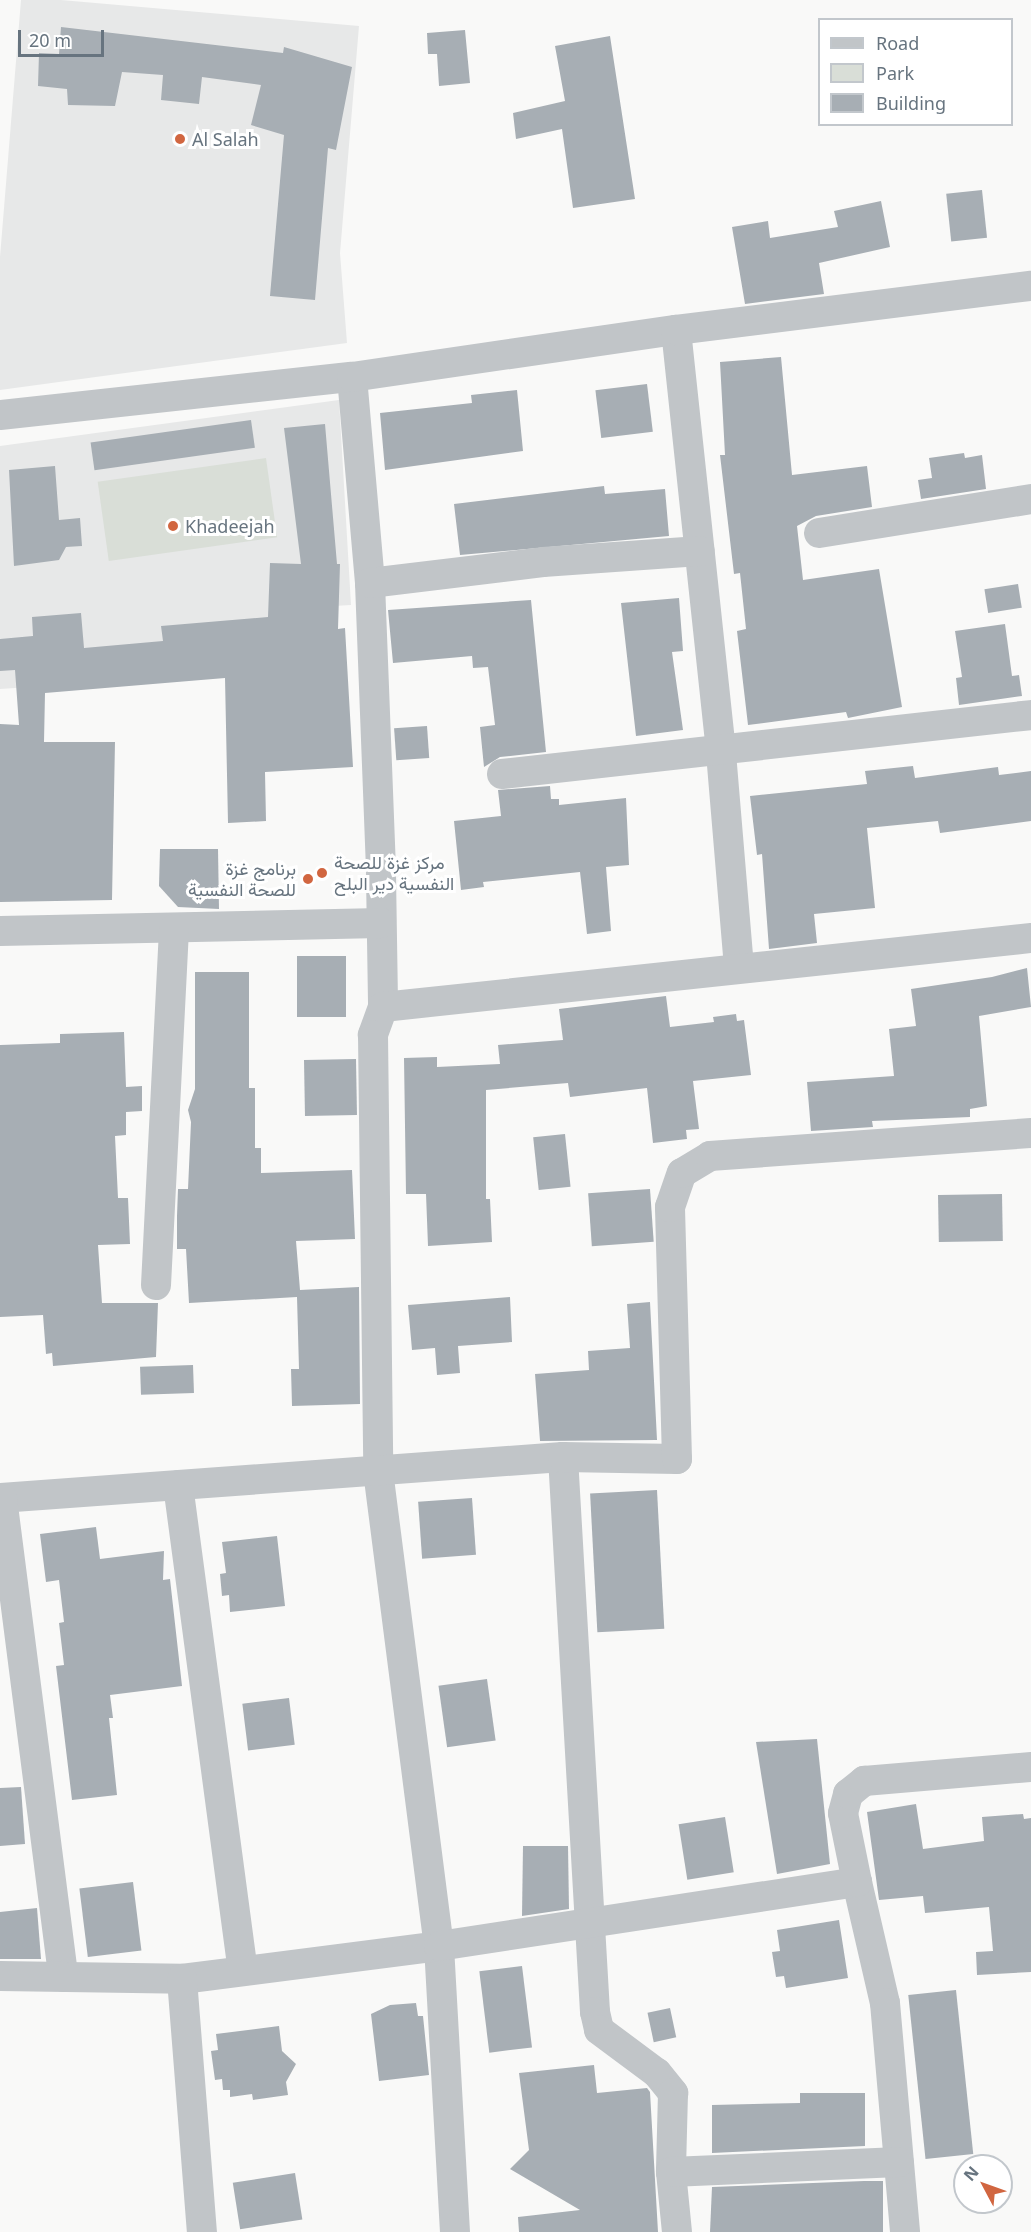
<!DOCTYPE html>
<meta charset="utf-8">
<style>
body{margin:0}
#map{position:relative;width:1031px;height:2232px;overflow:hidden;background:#f9f9f8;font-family:"Noto Sans",Vazirmatn,sans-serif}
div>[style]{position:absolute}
.built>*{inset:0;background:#e7e8e8}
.green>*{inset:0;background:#d9ded7;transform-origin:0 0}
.building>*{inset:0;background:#a7aeb4;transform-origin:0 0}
.minor>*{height:30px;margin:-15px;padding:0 15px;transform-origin:15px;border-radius:15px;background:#c1c5c8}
.dots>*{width:16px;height:16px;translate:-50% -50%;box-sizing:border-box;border:3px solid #fff;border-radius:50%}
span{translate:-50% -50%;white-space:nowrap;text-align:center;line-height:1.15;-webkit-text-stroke:6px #fff;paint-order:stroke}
.poi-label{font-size:18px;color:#67747f}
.left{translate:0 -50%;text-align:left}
.right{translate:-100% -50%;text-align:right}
.legend{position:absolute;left:818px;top:18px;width:195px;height:108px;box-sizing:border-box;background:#fff;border:2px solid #c2c7cc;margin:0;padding:8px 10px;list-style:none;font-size:18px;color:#67747f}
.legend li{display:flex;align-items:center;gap:12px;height:30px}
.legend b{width:30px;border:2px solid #c2c7cc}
.north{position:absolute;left:953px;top:2154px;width:60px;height:60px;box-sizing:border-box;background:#fff;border:2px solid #c2c7cc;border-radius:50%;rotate:311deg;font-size:16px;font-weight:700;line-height:24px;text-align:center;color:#67747f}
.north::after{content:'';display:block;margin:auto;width:21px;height:27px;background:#d16640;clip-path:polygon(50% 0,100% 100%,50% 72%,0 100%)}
.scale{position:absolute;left:18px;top:30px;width:86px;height:27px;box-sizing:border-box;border:3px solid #67747f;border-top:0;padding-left:8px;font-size:18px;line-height:21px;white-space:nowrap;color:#67747f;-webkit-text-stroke:4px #fff;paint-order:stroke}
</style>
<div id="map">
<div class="built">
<i style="clip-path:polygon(21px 0,61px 0,359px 26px,340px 253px,347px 343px,0 390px,0 257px)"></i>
<i style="clip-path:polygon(339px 400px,351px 605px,282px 609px,281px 670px,0 689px,0 446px)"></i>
</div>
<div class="green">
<i style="left:266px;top:458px;width:80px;height:170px;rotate:82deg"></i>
</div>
<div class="building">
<i style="clip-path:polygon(61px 27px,283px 53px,284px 47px,352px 67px,336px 150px,328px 148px,315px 300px,270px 296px,284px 135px,251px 125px,261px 85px,202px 77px,199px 104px,161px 100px,163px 75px,122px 72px,115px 106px,68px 105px,67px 89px,38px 86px,39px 53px,59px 54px)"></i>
<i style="clip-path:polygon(465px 30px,470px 83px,439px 86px,437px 54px,428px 54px,427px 33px)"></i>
<i style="clip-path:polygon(610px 36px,635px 199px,573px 208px,562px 129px,516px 139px,513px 113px,565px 101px,555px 46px)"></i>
<i style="left:982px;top:190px;width:48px;height:36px;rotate:84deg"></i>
<i style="clip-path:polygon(881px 201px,890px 247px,819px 263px,824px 294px,745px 304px,732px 227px,768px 221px,770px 238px,838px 227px,834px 211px)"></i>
<i style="clip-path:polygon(781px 357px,792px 475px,867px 466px,872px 507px,816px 516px,797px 526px,803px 580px,879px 569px,902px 707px,848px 718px,846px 712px,748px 725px,737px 631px,746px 629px,740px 573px,734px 574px,720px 455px,725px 455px,720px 362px)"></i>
<i style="left:647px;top:384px;width:48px;height:52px;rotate:83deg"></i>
<i style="clip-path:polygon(517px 390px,523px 451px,385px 470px,380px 413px,472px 403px,471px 395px)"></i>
<i style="left:251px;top:420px;width:28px;height:162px;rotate:82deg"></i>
<i style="clip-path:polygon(325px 424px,337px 564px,340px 564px,338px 629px,345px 628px,353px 767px,265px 772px,266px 821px,228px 823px,225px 678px,45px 693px,44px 742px,115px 742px,112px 900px,0 902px,0 724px,19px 725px,15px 670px,0 671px,0 639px,33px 636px,32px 617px,81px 613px,84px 648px,163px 641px,161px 626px,268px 617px,270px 563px,301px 564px,284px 428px)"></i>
<i style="clip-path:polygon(964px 453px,965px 458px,982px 455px,986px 489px,921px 499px,918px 480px,932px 478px,929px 458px)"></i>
<i style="clip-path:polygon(55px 466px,59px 520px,80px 518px,82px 546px,66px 547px,59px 560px,14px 566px,9px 470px)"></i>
<i style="clip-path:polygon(604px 486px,605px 494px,665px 489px,669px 536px,460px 555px,454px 504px)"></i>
<i style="left:1018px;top:584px;width:24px;height:34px;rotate:81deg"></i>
<i style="clip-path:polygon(679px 598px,683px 651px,672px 652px,683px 730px,636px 736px,621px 603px)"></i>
<i style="clip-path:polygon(531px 600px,546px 752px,500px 757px,484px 767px,480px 727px,495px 725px,488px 667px,473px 668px,472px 656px,393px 663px,388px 610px)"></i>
<i style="clip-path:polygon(1005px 624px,1012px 676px,1019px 675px,1022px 696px,959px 705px,956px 678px,962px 677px,955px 631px)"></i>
<i style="left:427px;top:726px;width:32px;height:33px;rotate:86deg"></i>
<i style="clip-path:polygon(913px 766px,915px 778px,998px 767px,999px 775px,1031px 771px,1031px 821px,940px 833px,938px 821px,867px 828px,875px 908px,814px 914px,817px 943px,769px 949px,762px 854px,757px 855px,750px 796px,867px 784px,865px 771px)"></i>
<i style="clip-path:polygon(550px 786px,551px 799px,559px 799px,559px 805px,626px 798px,629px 865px,606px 867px,611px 931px,587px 934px,580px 872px,483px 882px,484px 887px,461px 890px,454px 821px,501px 816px,498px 790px)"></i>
<i style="clip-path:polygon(160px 849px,218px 849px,219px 909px,178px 907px,159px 886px)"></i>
<i style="left:297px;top:956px;width:49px;height:61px"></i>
<i style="clip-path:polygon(1027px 968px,1031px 1007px,979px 1016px,987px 1106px,970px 1109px,970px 1117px,872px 1121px,873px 1127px,811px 1131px,807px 1082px,894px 1076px,889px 1029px,916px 1026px,911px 989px,992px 977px)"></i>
<i style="clip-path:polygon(195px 972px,249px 972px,249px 1088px,255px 1088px,255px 1148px,261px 1148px,261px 1173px,352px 1170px,355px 1239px,296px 1241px,300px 1290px,359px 1287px,360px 1404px,292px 1406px,291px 1369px,299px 1369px,297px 1297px,189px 1303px,186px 1249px,177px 1249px,177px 1216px,178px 1189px,188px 1189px,191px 1122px,188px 1110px,195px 1089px)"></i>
<i style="clip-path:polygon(666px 996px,670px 1027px,714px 1022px,713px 1017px,736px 1014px,737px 1021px,744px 1020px,751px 1075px,693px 1081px,699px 1129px,686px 1130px,687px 1139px,653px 1143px,647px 1088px,570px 1097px,568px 1083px,486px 1090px,486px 1199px,490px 1199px,492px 1242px,428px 1246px,426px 1194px,406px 1194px,404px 1058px,437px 1057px,437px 1067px,500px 1064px,498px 1045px,563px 1040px,559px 1009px)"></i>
<i style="clip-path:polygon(124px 1032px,126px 1087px,142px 1086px,142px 1111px,126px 1112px,126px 1135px,115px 1136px,118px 1198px,128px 1198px,130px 1244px,98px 1245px,102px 1303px,158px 1303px,156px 1357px,53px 1366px,52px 1353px,46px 1354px,43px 1315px,0 1317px,0 1045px,60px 1043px,60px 1034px)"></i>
<i style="left:356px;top:1059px;width:56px;height:52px;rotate:89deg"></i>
<i style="left:565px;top:1134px;width:53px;height:32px;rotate:84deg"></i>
<i style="left:650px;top:1189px;width:53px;height:62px;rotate:86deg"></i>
<i style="left:1002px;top:1194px;width:47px;height:64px;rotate:89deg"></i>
<i style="clip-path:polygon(510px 1297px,512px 1342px,458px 1346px,460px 1373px,437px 1375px,435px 1348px,412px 1350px,408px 1305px)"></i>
<i style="clip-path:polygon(650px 1302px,657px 1440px,540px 1441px,535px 1374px,589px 1370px,588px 1351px,630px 1348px,627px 1304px)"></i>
<i style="left:193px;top:1365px;width:28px;height:53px;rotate:88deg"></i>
<i style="left:657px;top:1490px;width:139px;height:67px;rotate:87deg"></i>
<i style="left:472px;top:1498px;width:57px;height:54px;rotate:86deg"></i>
<i style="clip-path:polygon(96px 1527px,100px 1559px,164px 1551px,163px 1580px,170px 1579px,182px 1686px,110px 1695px,113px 1718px,109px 1718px,117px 1795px,72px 1800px,56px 1666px,64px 1665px,59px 1623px,64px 1622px,59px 1580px,46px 1582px,40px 1534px)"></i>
<i style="clip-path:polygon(277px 1536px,285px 1606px,230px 1612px,229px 1595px,222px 1596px,220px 1574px,226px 1573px,222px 1542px)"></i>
<i style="left:487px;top:1679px;width:62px;height:49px;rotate:82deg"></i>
<i style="left:289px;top:1698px;width:47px;height:47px;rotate:83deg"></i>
<i style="clip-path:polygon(817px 1739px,830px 1864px,777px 1874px,756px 1742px)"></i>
<i style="clip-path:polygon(21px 1787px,25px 1844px,0 1846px,0 1788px)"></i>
<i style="clip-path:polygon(916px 1804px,923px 1849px,984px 1841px,982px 1817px,1023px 1814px,1024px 1819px,1031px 1818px,1031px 1972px,977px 1975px,976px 1952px,993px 1951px,989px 1907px,925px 1913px,923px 1896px,879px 1900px,867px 1812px)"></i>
<i style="left:725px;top:1817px;width:56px;height:47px;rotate:81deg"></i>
<i style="clip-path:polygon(523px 1846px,568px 1846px,569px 1909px,522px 1916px)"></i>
<i style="left:133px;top:1882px;width:69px;height:54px;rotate:83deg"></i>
<i style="clip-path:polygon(37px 1908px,41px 1959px,0 1959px,0 1912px)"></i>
<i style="clip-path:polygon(839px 1920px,848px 1978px,786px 1988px,784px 1976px,776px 1977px,772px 1952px,780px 1951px,777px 1930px)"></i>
<i style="left:522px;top:1966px;width:82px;height:43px;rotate:83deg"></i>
<i style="left:956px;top:1990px;width:165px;height:48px;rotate:84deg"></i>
<i style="clip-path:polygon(416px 2003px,418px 2016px,423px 2016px,429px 2075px,379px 2081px,371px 2014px,390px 2005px)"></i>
<i style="left:670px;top:2008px;width:30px;height:23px;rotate:78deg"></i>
<i style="clip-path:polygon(279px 2026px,282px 2051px,296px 2064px,286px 2082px,288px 2095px,253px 2100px,252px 2094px,230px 2097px,230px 2090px,223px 2090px,222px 2079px,215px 2080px,211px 2051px,218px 2050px,216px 2034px)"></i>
<i style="clip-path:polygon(594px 2065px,597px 2093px,647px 2088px,650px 2092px,658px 2232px,519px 2232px,518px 2217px,580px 2210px,510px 2169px,529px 2150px,519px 2073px)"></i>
<i style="clip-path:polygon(800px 2093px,865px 2093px,865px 2146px,712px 2153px,712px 2105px,800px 2103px)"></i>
<i style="left:295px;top:2173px;width:47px;height:63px;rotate:81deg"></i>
<i style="clip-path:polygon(864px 2181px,883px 2181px,883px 2232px,710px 2232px,712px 2187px)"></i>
</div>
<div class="minor">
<i style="left:676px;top:330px;width:425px;rotate:83.9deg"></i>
<i style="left:721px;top:753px;width:215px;rotate:85.2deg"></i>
<i style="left:352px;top:377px;width:207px;rotate:85deg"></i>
<i style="left:370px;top:583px;width:292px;rotate:87.8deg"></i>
<i style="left:381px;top:875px;width:132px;rotate:89.1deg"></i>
<i style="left:383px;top:1007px;width:30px;rotate:110deg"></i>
<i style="left:373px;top:1035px;width:436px;rotate:89.3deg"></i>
<i style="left:378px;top:1471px;width:479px;rotate:82.7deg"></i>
<i style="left:439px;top:1946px;width:286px;rotate:86.8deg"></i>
<i style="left:0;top:415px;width:354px;rotate:-6.2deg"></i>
<i style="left:352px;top:377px;width:327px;rotate:-8.3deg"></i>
<i style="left:676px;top:330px;width:358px;rotate:-7.1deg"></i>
<i style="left:819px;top:533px;width:215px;rotate:-9.1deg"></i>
<i style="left:370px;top:583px;width:174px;rotate:-6.9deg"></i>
<i style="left:543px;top:562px;width:157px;rotate:-4deg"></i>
<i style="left:502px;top:774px;width:532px;rotate:-6.36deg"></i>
<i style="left:0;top:931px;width:381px;rotate:-1.2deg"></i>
<i style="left:383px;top:1007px;width:652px;rotate:-6.08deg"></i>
<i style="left:156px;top:1285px;width:356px;rotate:-87.1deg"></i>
<i style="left:563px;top:1457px;width:556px;rotate:86.7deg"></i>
<i style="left:595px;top:2012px;width:18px;rotate:77deg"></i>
<i style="left:599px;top:2030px;width:72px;rotate:36.6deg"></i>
<i style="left:657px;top:2073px;width:26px;rotate:51deg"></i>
<i style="left:673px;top:2093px;width:79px;rotate:91.5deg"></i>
<i style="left:671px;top:2172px;width:60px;rotate:84.3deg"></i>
<i style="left:178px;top:1485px;width:489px;rotate:82.4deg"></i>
<i style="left:0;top:1498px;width:564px;rotate:-4.17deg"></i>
<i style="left:563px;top:1457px;width:114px;rotate:1deg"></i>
<i style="left:677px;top:1459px;width:252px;rotate:-91.6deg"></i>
<i style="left:670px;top:1207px;width:36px;rotate:-71deg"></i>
<i style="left:682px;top:1173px;width:33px;rotate:-31deg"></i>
<i style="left:710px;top:1156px;width:322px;rotate:-4.1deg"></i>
<i style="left:2px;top:1498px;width:483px;rotate:82.7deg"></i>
<i style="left:857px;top:1882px;width:124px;rotate:77deg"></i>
<i style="left:885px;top:2003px;width:230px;rotate:85deg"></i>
<i style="left:0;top:1976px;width:182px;rotate:0.9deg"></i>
<i style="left:182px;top:1979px;width:259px;rotate:-7.3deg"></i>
<i style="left:439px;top:1946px;width:423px;rotate:-8.7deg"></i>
<i style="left:857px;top:1882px;width:70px;rotate:-101.5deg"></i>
<i style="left:843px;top:1813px;width:20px;rotate:-75deg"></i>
<i style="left:848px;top:1794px;width:21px;rotate:-39deg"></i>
<i style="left:864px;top:1781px;width:168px;rotate:-4.8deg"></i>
<i style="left:182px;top:1979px;width:254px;rotate:85.5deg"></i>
<i style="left:671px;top:2172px;width:228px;rotate:-2.5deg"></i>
</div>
<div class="dots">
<i style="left:180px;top:139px;background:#d16640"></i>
<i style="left:173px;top:526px;background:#d16640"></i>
<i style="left:322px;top:873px;background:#d16640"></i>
<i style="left:308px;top:879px;background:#d16640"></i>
</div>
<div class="poi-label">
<span class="left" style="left:192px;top:139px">Al Salah</span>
<span class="left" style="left:185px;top:526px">Khadeejah</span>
<span class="left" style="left:334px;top:873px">مركز غزة للصحة<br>النفسية دير البلح</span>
<span class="right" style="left:296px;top:879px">برنامج غزة<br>للصحة النفسية</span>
</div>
<ul class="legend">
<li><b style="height:8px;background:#c1c5c8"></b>Road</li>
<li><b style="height:16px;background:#d9ded7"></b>Park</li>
<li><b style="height:16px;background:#a7aeb4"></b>Building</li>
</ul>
<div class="north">N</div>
<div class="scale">20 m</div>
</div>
